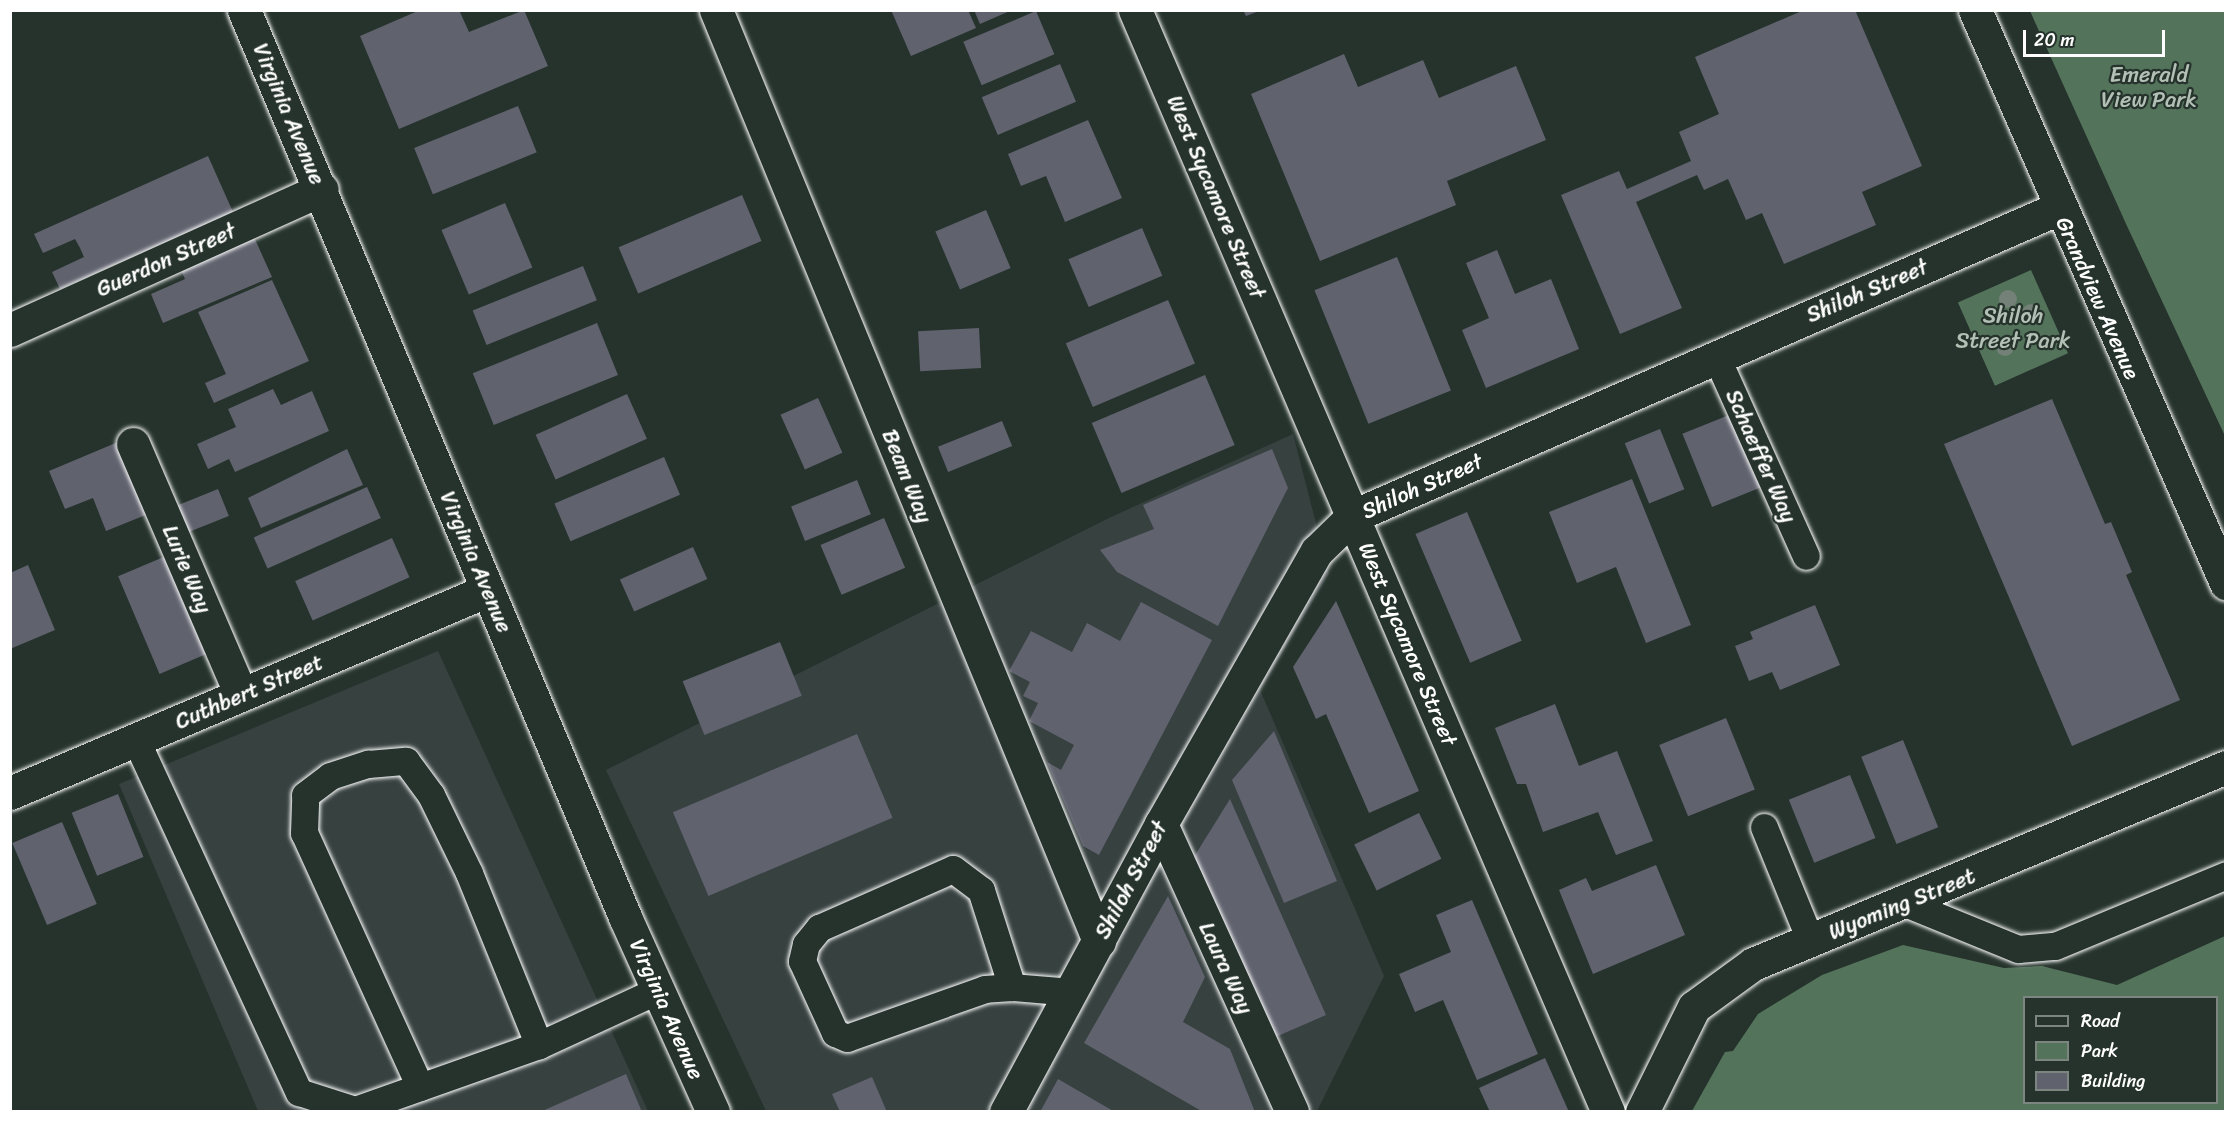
<!DOCTYPE html>
<style>
body{margin:0}
#map{position:relative;width:2236px;height:1122px;overflow:hidden;background:#26332d;font-family:Sriracha,sans-serif}
div>[style]{position:absolute}
.built>*{inset:0;background:#374140}
.green>*{inset:0;background:#54735b;transform-origin:0 0}
.building>*{inset:0;background:#60626e;transform-origin:0 0}
.roads{filter:drop-shadow(0 0 2px #fff) drop-shadow(0 0 2px #fff)}
.lane>*{height:27px;margin:-13.5px;padding:0 13.5px;transform-origin:13.5px;border-radius:13.5px;background:#26332d}
.street>*{height:33px;margin:-16.5px;padding:0 16.5px;transform-origin:16.5px;border-radius:16.5px;background:#26332d}
.secondary>*{height:33px;margin:-16.5px;padding:0 16.5px;transform-origin:16.5px;border-radius:16.5px;background:#26332d}
.trees>*{width:18px;height:18px;margin:-9px;border-radius:50%;background:#738178}
span{translate:-50% -50%;white-space:nowrap;text-align:center;line-height:1.15;-webkit-text-stroke:4.5px #26332d;paint-order:stroke}
.park-label{font-size:22px;color:#b2c0b5}
.street-label{font-size:22px;color:#fff}
.frame{position:absolute;inset:0;border:12px solid #fff;pointer-events:none}
.legend{position:absolute;left:2023px;top:996px;width:195px;height:108px;box-sizing:border-box;background:#26332d;border:2px solid #7d8581;margin:0;padding:8px 10px;list-style:none;font-size:18px;color:#fff}
.legend li{display:flex;align-items:center;gap:12px;height:30px}
.legend b{width:30px;border:2px solid #7d8581}
.scale{position:absolute;left:2023px;top:30px;width:142px;height:27px;box-sizing:border-box;border:3px solid #fff;border-top:0;padding-left:8px;font-size:18px;line-height:21px;white-space:nowrap;color:#fff;-webkit-text-stroke:4px #26332d;paint-order:stroke}
</style>
<div id="map">
<div class="built">
<i style="clip-path:polygon(1293px 434px,1329px 574px,1260px 690px,1384px 976px,1317px 1111px,766px 1111px,606px 770px,1109px 518px)"></i>
<i style="clip-path:polygon(438px 651px,648px 1111px,258px 1111px,119px 784px)"></i>
</div>
<div class="green">
<i style="clip-path:polygon(2030px 11px,2225px 11px,2225px 436px,2127px 226px)"></i>
<i style="left:2031px;top:270px;width:91px;height:80px;rotate:66deg"></i>
<i style="clip-path:polygon(evenodd,2225px 936px,2225px 1111px,1692px 1111px,1725px 1052px,1733px 1051px,1758px 1014px,1822px 975px,1903px 945px,2004px 968px,2042px 966px,2117px 985px,2225px 936px,2024px 998px,2216px 998px,2216px 1102px,2024px 1102px,2024px 998px)"></i>
</div>
<div class="building">
<i style="clip-path:polygon(420px 10px,459px 10px,469px 32px,524px 10px,548px 66px,399px 129px,360px 36px)"></i>
<i style="clip-path:polygon(891px 10px,968px 10px,976px 28px,911px 56px)"></i>
<i style="clip-path:polygon(974px 10px,1012px 10px,980px 24px)"></i>
<i style="clip-path:polygon(1243px 10px,1259px 10px,1259px 11px,1246px 16px)"></i>
<i style="clip-path:polygon(1804px 10px,1855px 10px,1922px 166px,1862px 192px,1876px 225px,1784px 264px,1762px 213px,1746px 220px,1728px 179px,1704px 190px,1697px 175px,1636px 202px,1682px 308px,1620px 334px,1561px 195px,1619px 171px,1627px 189px,1691px 161px,1679px 132px,1719px 114px,1695px 57px)"></i>
<i style="left:1036px;top:11px;width:47px;height:79px;rotate:67deg"></i>
<i style="clip-path:polygon(1344px 54px,1358px 87px,1423px 60px,1439px 98px,1516px 66px,1546px 140px,1447px 181px,1456px 205px,1320px 261px,1251px 94px)"></i>
<i style="left:1060px;top:64px;width:41px;height:85px;rotate:67deg"></i>
<i style="left:518px;top:106px;width:50px;height:112px;rotate:68deg"></i>
<i style="clip-path:polygon(1088px 120px,1122px 198px,1065px 222px,1046px 176px,1021px 186px,1008px 154px)"></i>
<i style="clip-path:polygon(208px 156px,233px 212px,60px 289px,52px 272px,84px 257px,80px 248px,75px 239px,43px 253px,34px 234px)"></i>
<i style="left:742px;top:195px;width:50px;height:134px;rotate:67deg"></i>
<i style="left:505px;top:203px;width:70px;height:69px;rotate:67deg"></i>
<i style="left:986px;top:210px;width:63px;height:55px;rotate:67deg"></i>
<i style="left:1142px;top:228px;width:52px;height:80px;rotate:67deg"></i>
<i style="clip-path:polygon(254px 237px,272px 277px,163px 323px,151px 294px,185px 279px,180px 268px)"></i>
<i style="clip-path:polygon(1497px 250px,1515px 294px,1551px 279px,1579px 349px,1486px 388px,1462px 330px,1489px 318px,1466px 263px)"></i>
<i style="left:1397px;top:257px;width:144px;height:89px;rotate:68deg"></i>
<i style="left:583px;top:266px;width:37px;height:119px;rotate:68deg"></i>
<i style="clip-path:polygon(272px 280px,309px 361px,214px 403px,205px 383px,226px 374px,198px 312px)"></i>
<i style="left:1168px;top:300px;width:69px;height:111px;rotate:67deg"></i>
<i style="left:597px;top:323px;width:56px;height:134px;rotate:68deg"></i>
<i style="left:979px;top:328px;width:40px;height:61px;rotate:87deg"></i>
<i style="left:1205px;top:375px;width:76px;height:123px;rotate:67deg"></i>
<i style="clip-path:polygon(273px 389px,281px 405px,312px 391px,329px 431px,235px 472px,229px 459px,208px 469px,197px 444px,236px 427px,228px 409px)"></i>
<i style="left:627px;top:394px;width:49px;height:100px;rotate:66deg"></i>
<i style="left:818px;top:398px;width:60px;height:41px;rotate:66deg"></i>
<i style="clip-path:polygon(2052px 399px,2105px 524px,2111px 522px,2132px 572px,2126px 575px,2180px 700px,2072px 746px,1944px 444px)"></i>
<i style="left:1739px;top:411px;width:79px;height:61px;rotate:68deg"></i>
<i style="left:1002px;top:421px;width:27px;height:69px;rotate:68deg"></i>
<i style="left:1660px;top:429px;width:65px;height:38px;rotate:68deg"></i>
<i style="clip-path:polygon(118px 442px,148px 514px,106px 531px,93px 498px,65px 509px,49px 471px)"></i>
<i style="clip-path:polygon(347px 449px,363px 485px,261px 528px,248px 498px)"></i>
<i style="clip-path:polygon(1272px 449px,1288px 488px,1218px 626px,1117px 572px,1100px 550px,1154px 529px,1143px 505px)"></i>
<i style="left:664px;top:457px;width:41px;height:119px;rotate:67deg"></i>
<i style="clip-path:polygon(1632px 479px,1691px 625px,1646px 643px,1616px 567px,1577px 583px,1549px 512px)"></i>
<i style="left:857px;top:480px;width:37px;height:71px;rotate:68deg"></i>
<i style="left:367px;top:487px;width:34px;height:124px;rotate:66deg"></i>
<i style="left:218px;top:489px;width:29px;height:46px;rotate:68deg"></i>
<i style="left:1467px;top:512px;width:140px;height:56px;rotate:67deg"></i>
<i style="left:884px;top:518px;width:54px;height:69px;rotate:67deg"></i>
<i style="left:392px;top:538px;width:43px;height:106px;rotate:66deg"></i>
<i style="left:693px;top:547px;width:35px;height:80px;rotate:66deg"></i>
<i style="left:166px;top:556px;width:106px;height:52px;rotate:67deg"></i>
<i style="clip-path:polygon(28px 565px,55px 630px,10px 649px,10px 573px)"></i>
<i style="clip-path:polygon(1336px 601px,1419px 791px,1369px 813px,1326px 714px,1316px 719px,1293px 667px)"></i>
<i style="clip-path:polygon(1141px 602px,1212px 640px,1099px 855px,1083px 846px,1047px 762px,1061px 770px,1074px 745px,1029px 721px,1038px 703px,1023px 696px,1030px 682px,1009px 671px,1031px 631px,1072px 652px,1087px 623px,1120px 641px)"></i>
<i style="clip-path:polygon(1815px 605px,1840px 665px,1780px 690px,1772px 672px,1749px 681px,1735px 646px,1753px 639px,1750px 632px)"></i>
<i style="left:780px;top:642px;width:58px;height:105px;rotate:68deg"></i>
<i style="clip-path:polygon(1555px 704px,1579px 766px,1617px 751px,1653px 841px,1616px 855px,1598px 812px,1543px 832px,1526px 784px,1517px 784px,1495px 728px)"></i>
<i style="left:1726px;top:718px;width:77px;height:72px;rotate:68deg"></i>
<i style="clip-path:polygon(1274px 731px,1337px 881px,1284px 903px,1232px 780px)"></i>
<i style="left:857px;top:734px;width:91px;height:200px;rotate:67deg"></i>
<i style="left:1903px;top:740px;width:94px;height:45px;rotate:68deg"></i>
<i style="left:1850px;top:775px;width:68px;height:66px;rotate:68deg"></i>
<i style="left:118px;top:794px;width:68px;height:50px;rotate:68deg"></i>
<i style="clip-path:polygon(1230px 799px,1326px 1015px,1271px 1039px,1192px 860px)"></i>
<i style="left:1419px;top:813px;width:51px;height:72px;rotate:64deg"></i>
<i style="left:62px;top:822px;width:89px;height:54px;rotate:67deg"></i>
<i style="clip-path:polygon(1656px 865px,1685px 935px,1593px 974px,1559px 890px,1586px 878px,1592px 891px)"></i>
<i style="clip-path:polygon(1168px 896px,1205px 977px,1183px 1022px,1230px 1049px,1255px 1112px,1203px 1112px,1084px 1043px)"></i>
<i style="clip-path:polygon(1472px 900px,1538px 1054px,1477px 1080px,1443px 1000px,1415px 1012px,1399px 974px,1451px 952px,1436px 915px)"></i>
<i style="clip-path:polygon(1545px 1058px,1569px 1112px,1490px 1112px,1479px 1088px)"></i>
<i style="clip-path:polygon(626px 1074px,642px 1112px,540px 1112px)"></i>
<i style="clip-path:polygon(872px 1077px,887px 1112px,840px 1112px,832px 1094px)"></i>
<i style="clip-path:polygon(1058px 1079px,1115px 1112px,1040px 1112px)"></i>
</div>
<div class="roads">
<div class="lane">
<i style="left:1716px;top:356px;width:219px;rotate:65.8deg"></i>
<i style="left:136px;top:740px;width:388px;rotate:65.2deg"></i>
<i style="left:299px;top:1092px;width:59px;rotate:17.8deg"></i>
<i style="left:355px;top:1110px;width:195px;rotate:-19.5deg"></i>
<i style="left:539px;top:1045px;width:131px;rotate:-24.8deg"></i>
<i style="left:1764px;top:827px;width:124px;rotate:67.8deg"></i>
<i style="left:953px;top:869px;width:35px;rotate:37deg"></i>
<i style="left:981px;top:890px;width:102px;rotate:72.3deg"></i>
<i style="left:1012px;top:987px;width:27px;rotate:176deg"></i>
<i style="left:985px;top:989px;width:146px;rotate:160.5deg"></i>
<i style="left:847px;top:1038px;width:13px;rotate:-157deg"></i>
<i style="left:835px;top:1033px;width:79px;rotate:-114.6deg"></i>
<i style="left:802px;top:961px;width:17px;rotate:-77deg"></i>
<i style="left:806px;top:944px;width:21px;rotate:-51deg"></i>
<i style="left:819px;top:928px;width:146px;rotate:-23.8deg"></i>
<i style="left:1905px;top:903px;width:122px;rotate:22.2deg"></i>
<i style="left:2018px;top:949px;width:37px;rotate:-5deg"></i>
<i style="left:2055px;top:946px;width:185px;rotate:-22.5deg"></i>
<i style="left:1012px;top:987px;width:59px;rotate:4.8deg"></i>
<i style="left:420px;top:1087px;width:279px;rotate:-114.5deg"></i>
<i style="left:304px;top:833px;width:38px;rotate:-88deg"></i>
<i style="left:305px;top:795px;width:31px;rotate:-37deg"></i>
<i style="left:330px;top:776px;width:40px;rotate:-18deg"></i>
<i style="left:368px;top:764px;width:38px;rotate:-5deg"></i>
<i style="left:406px;top:761px;width:42px;rotate:53.7deg"></i>
<i style="left:431px;top:795px;width:87px;rotate:64deg"></i>
<i style="left:469px;top:873px;width:186px;rotate:67.9deg"></i>
</div>
<div class="street">
<i style="left:716px;top:10px;width:1007px;rotate:67.64deg"></i>
<i style="left:1135px;top:10px;width:1199px;rotate:66.77deg"></i>
<i style="left:10px;top:330px;width:342px;rotate:-24.3deg"></i>
<i style="left:133px;top:444px;width:273px;rotate:66.7deg"></i>
<i style="left:10px;top:793px;width:519px;rotate:-23.01deg"></i>
<i style="left:1161px;top:824px;width:316px;rotate:65.5deg"></i>
<i style="left:1006px;top:1112px;width:327px;rotate:-61.7deg"></i>
<i style="left:1161px;top:824px;width:314px;rotate:-60.3deg"></i>
<i style="left:1317px;top:551px;width:50px;rotate:-44.2deg"></i>
<i style="left:1353px;top:516px;width:770px;rotate:-23.57deg"></i>
</div>
<div class="secondary">
<i style="left:244px;top:10px;width:984px;rotate:67.21deg"></i>
<i style="left:625px;top:917px;width:214px;rotate:65.7deg"></i>
<i style="left:1975px;top:10px;width:626px;rotate:66.34deg"></i>
<i style="left:1642px;top:1112px;width:117px;rotate:-63.7deg"></i>
<i style="left:1694px;top:1007px;width:73px;rotate:-36.1deg"></i>
<i style="left:1753px;top:964px;width:512px;rotate:-22.61deg"></i>
</div>
</div>
<div class="trees">
<i style="left:2008px;top:299px"></i>
<i style="left:2031px;top:313px"></i>
<i style="left:2005px;top:347px"></i>
</div>
<div class="park-label">
<span style="left:2149px;top:87px">Emerald<br>View Park</span>
<span style="left:2013px;top:328px">Shiloh<br>Street Park</span>
</div>
<div class="street-label">
<span style="left:289px;top:114px;rotate:67deg">Virginia Avenue</span>
<span style="left:1216px;top:197px;rotate:67deg">West Sycamore Street</span>
<span style="left:166px;top:260px;rotate:-24deg">Guerdon Street</span>
<span style="left:1867px;top:291px;rotate:-23deg">Shiloh Street</span>
<span style="left:2098px;top:298px;rotate:66deg">Grandview Avenue</span>
<span style="left:1761px;top:456px;rotate:66deg">Schaeffer Way</span>
<span style="left:907px;top:476px;rotate:68deg">Beam Way</span>
<span style="left:1422px;top:486px;rotate:-24deg">Shiloh Street</span>
<span style="left:476px;top:562px;rotate:67deg">Virginia Avenue</span>
<span style="left:187px;top:569px;rotate:67deg">Lurie Way</span>
<span style="left:1408px;top:644px;rotate:67deg">West Sycamore Street</span>
<span style="left:249px;top:692px;rotate:-23deg">Cuthbert Street</span>
<span style="left:1131px;top:880px;rotate:-62deg">Shiloh Street</span>
<span style="left:1902px;top:904px;rotate:-22deg">Wyoming Street</span>
<span style="left:1226px;top:968px;rotate:65deg">Laura Way</span>
<span style="left:667px;top:1009px;rotate:66deg">Virginia Avenue</span>
</div>
<div class="frame"></div>
<ul class="legend">
<li><b style="height:8px;background:#26332d"></b>Road</li>
<li><b style="height:16px;background:#54735b"></b>Park</li>
<li><b style="height:16px;background:#60626e"></b>Building</li>
</ul>
<div class="scale">20 m</div>
</div>
